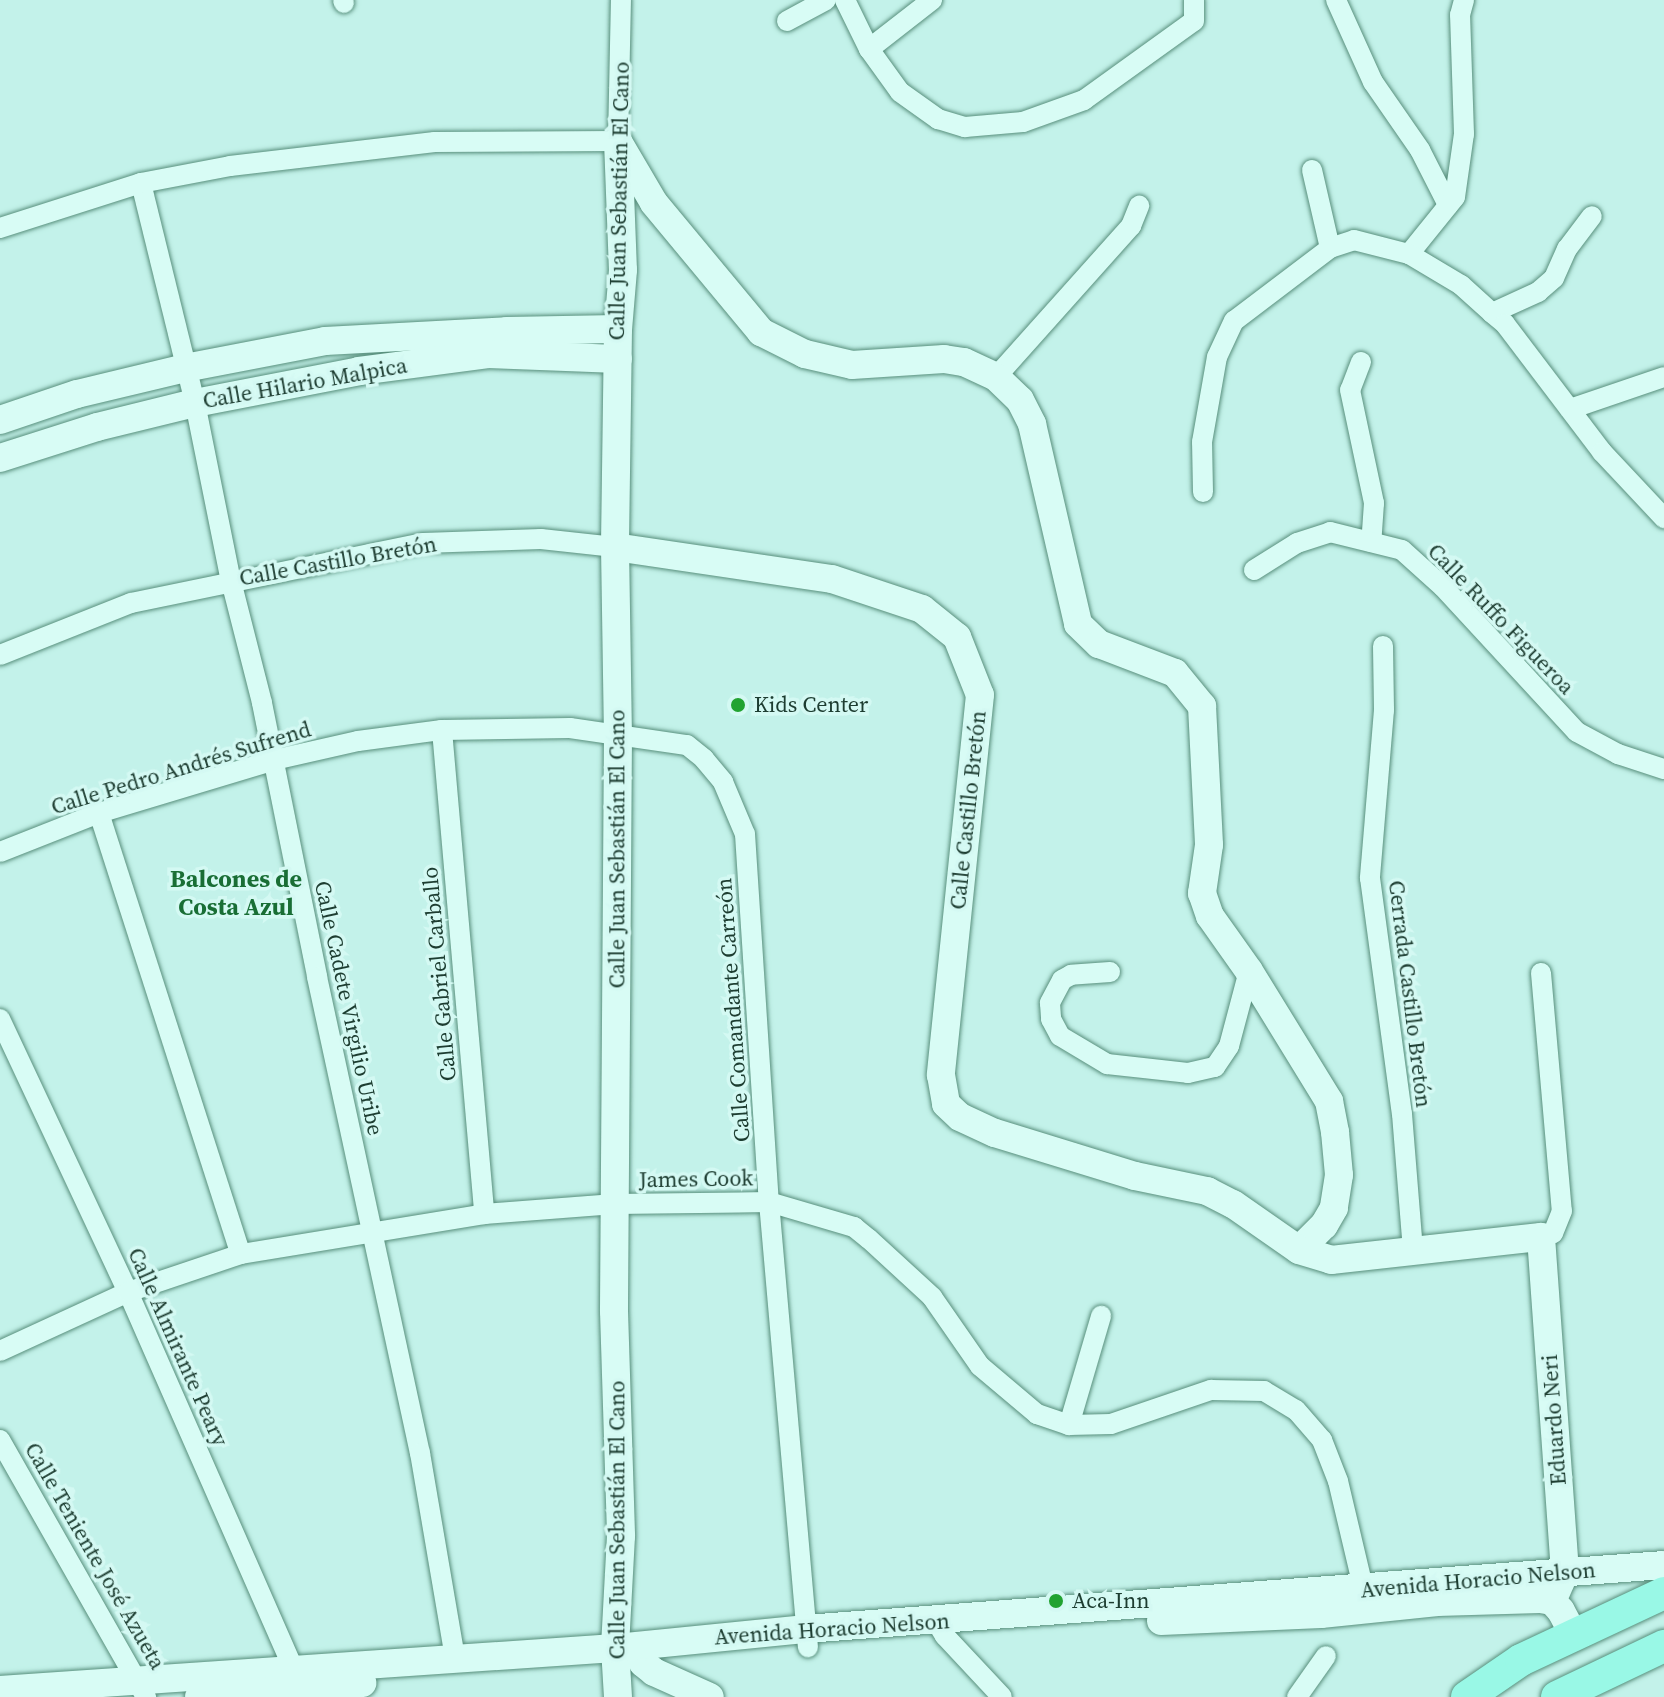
<!DOCTYPE html>
<meta charset="utf-8">
<style>
body{margin:0}
#map{position:relative;width:1664px;height:1697px;overflow:hidden;background:#c3f2ea;font-family:"Source Serif 4",serif}
div>[style]{position:absolute}
.roads{filter:drop-shadow(0 0 2px #588f7c) drop-shadow(0 0 2px #588f7c)}
.street>*{height:20px;margin:-10px;padding:0 10px;transform-origin:10px;border-radius:10px;background:#d8fcf5}
.secondary>*{height:28px;margin:-14px;padding:0 14px;transform-origin:14px;border-radius:14px;background:#d8fcf5}
.primary>*{height:32px;margin:-16px;padding:0 16px;transform-origin:16px;border-radius:16px;background:#99f8e6}
.dots>*{width:22px;height:22px;translate:-50% -50%;box-sizing:border-box;border:4px solid #d4f9f3;border-radius:50%}
span{translate:-50% -50%;white-space:nowrap;text-align:center;line-height:1.15;-webkit-text-stroke:7px #d4f9f3;paint-order:stroke}
.street-label{font-size:22px;color:#1d3d31}
.poi-label{font-size:22px;color:#1d3d31}
.left{translate:0 -50%;text-align:left}
.neighbourhood-label{font-size:24px;color:#196e35;font-weight:700}
</style>
<div id="map">
<div class="roads">
<div class="street">
<i style="left:343px;top:0;width:3px;rotate:72deg"></i>
<i style="left:845px;top:0;width:55px;rotate:63.9deg"></i>
<i style="left:869px;top:49px;width:53px;rotate:54.2deg"></i>
<i style="left:900px;top:92px;width:47px;rotate:35.4deg"></i>
<i style="left:938px;top:119px;width:28px;rotate:17deg"></i>
<i style="left:965px;top:127px;width:58px;rotate:-4.9deg"></i>
<i style="left:1023px;top:122px;width:65px;rotate:-19.8deg"></i>
<i style="left:1084px;top:100px;width:135px;rotate:-35.7deg"></i>
<i style="left:1194px;top:21px;width:21px;rotate:-90deg"></i>
<i style="left:1336px;top:0;width:90px;rotate:65.7deg"></i>
<i style="left:1373px;top:82px;width:83px;rotate:55.3deg"></i>
<i style="left:1420px;top:150px;width:62px;rotate:63deg"></i>
<i style="left:787px;top:21px;width:44px;rotate:-28.3deg"></i>
<i style="left:869px;top:49px;width:80px;rotate:-37.9deg"></i>
<i style="left:1312px;top:170px;width:80px;rotate:77deg"></i>
<i style="left:141px;top:183px;width:227px;rotate:76.2deg"></i>
<i style="left:195px;top:403px;width:182px;rotate:78.6deg"></i>
<i style="left:231px;top:581px;width:126px;rotate:75.7deg"></i>
<i style="left:262px;top:703px;width:279px;rotate:78.6deg"></i>
<i style="left:317px;top:977px;width:487px;rotate:77.8deg"></i>
<i style="left:420px;top:1453px;width:208px;rotate:80.3deg"></i>
<i style="left:0;top:228px;width:148px;rotate:-17.7deg"></i>
<i style="left:141px;top:183px;width:91px;rotate:-10.8deg"></i>
<i style="left:230px;top:166px;width:206px;rotate:-6.7deg"></i>
<i style="left:435px;top:142px;width:183px;rotate:-0.3deg"></i>
<i style="left:618px;top:141px;width:141px;rotate:-88.8deg"></i>
<i style="left:1409px;top:254px;width:73px;rotate:-51.1deg"></i>
<i style="left:1455px;top:197px;width:64px;rotate:-81.9deg"></i>
<i style="left:1464px;top:134px;width:119px;rotate:-91.9deg"></i>
<i style="left:1460px;top:15px;width:16px;rotate:-75deg"></i>
<i style="left:1492px;top:313px;width:51px;rotate:-24.5deg"></i>
<i style="left:1538px;top:292px;width:21px;rotate:-41deg"></i>
<i style="left:1554px;top:278px;width:32px;rotate:-66deg"></i>
<i style="left:1567px;top:249px;width:41px;rotate:-52.9deg"></i>
<i style="left:1361px;top:362px;width:30px;rotate:111deg"></i>
<i style="left:1350px;top:390px;width:116px;rotate:78deg"></i>
<i style="left:1374px;top:503px;width:39px;rotate:94deg"></i>
<i style="left:996px;top:377px;width:203px;rotate:-48.2deg"></i>
<i style="left:1131px;top:226px;width:22px;rotate:-68deg"></i>
<i style="left:1570px;top:409px;width:99px;rotate:-18.8deg"></i>
<i style="left:1203px;top:492px;width:50px;rotate:-91.1deg"></i>
<i style="left:1202px;top:442px;width:86px;rotate:-80deg"></i>
<i style="left:1217px;top:357px;width:40px;rotate:-65deg"></i>
<i style="left:1234px;top:321px;width:121px;rotate:-37.2deg"></i>
<i style="left:1330px;top:248px;width:25px;rotate:-18deg"></i>
<i style="left:1354px;top:240px;width:57px;rotate:14.3deg"></i>
<i style="left:1409px;top:254px;width:61px;rotate:30.8deg"></i>
<i style="left:1461px;top:285px;width:42px;rotate:42.1deg"></i>
<i style="left:1492px;top:313px;width:17px;rotate:40deg"></i>
<i style="left:1505px;top:324px;width:161px;rotate:52.8deg"></i>
<i style="left:1602px;top:452px;width:91px;rotate:46.8deg"></i>
<i style="left:1254px;top:570px;width:51px;rotate:-32.1deg"></i>
<i style="left:1297px;top:543px;width:35px;rotate:-18deg"></i>
<i style="left:1330px;top:532px;width:74px;rotate:14deg"></i>
<i style="left:1402px;top:550px;width:55px;rotate:42.1deg"></i>
<i style="left:1443px;top:587px;width:197px;rotate:47.3deg"></i>
<i style="left:1577px;top:732px;width:47px;rotate:28.2deg"></i>
<i style="left:1618px;top:754px;width:48px;rotate:18.1deg"></i>
<i style="left:1383px;top:646px;width:64px;rotate:89.1deg"></i>
<i style="left:1384px;top:710px;width:169px;rotate:94.8deg"></i>
<i style="left:1370px;top:878px;width:238px;rotate:82.3deg"></i>
<i style="left:1402px;top:1114px;width:137px;rotate:85.4deg"></i>
<i style="left:0;top:655px;width:141px;rotate:-21.7deg"></i>
<i style="left:131px;top:603px;width:298px;rotate:-11.6deg"></i>
<i style="left:423px;top:543px;width:118px;rotate:-1.9deg"></i>
<i style="left:541px;top:539px;width:74px;rotate:6.2deg"></i>
<i style="left:442px;top:730px;width:486px;rotate:85deg"></i>
<i style="left:99px;top:813px;width:463px;rotate:72.2deg"></i>
<i style="left:0;top:852px;width:106px;rotate:-21.5deg"></i>
<i style="left:99px;top:813px;width:183px;rotate:-16.8deg"></i>
<i style="left:274px;top:760px;width:86px;rotate:-12.7deg"></i>
<i style="left:358px;top:741px;width:85px;rotate:-7.5deg"></i>
<i style="left:442px;top:730px;width:128px;rotate:-0.9deg"></i>
<i style="left:570px;top:728px;width:118px;rotate:8.3deg"></i>
<i style="left:687px;top:745px;width:22px;rotate:39deg"></i>
<i style="left:704px;top:759px;width:30px;rotate:50deg"></i>
<i style="left:723px;top:782px;width:56px;rotate:67.1deg"></i>
<i style="left:745px;top:834px;width:369px;rotate:86.3deg"></i>
<i style="left:769px;top:1202px;width:447px;rotate:85deg"></i>
<i style="left:1110px;top:972px;width:39px;rotate:176deg"></i>
<i style="left:1071px;top:975px;width:10px;rotate:151deg"></i>
<i style="left:1062px;top:980px;width:26px;rotate:118deg"></i>
<i style="left:1050px;top:1003px;width:16px;rotate:86deg"></i>
<i style="left:1051px;top:1019px;width:19px;rotate:62deg"></i>
<i style="left:1060px;top:1036px;width:55px;rotate:30.8deg"></i>
<i style="left:1107px;top:1064px;width:81px;rotate:6.3deg"></i>
<i style="left:1188px;top:1073px;width:28px;rotate:-13deg"></i>
<i style="left:1215px;top:1067px;width:25px;rotate:-56deg"></i>
<i style="left:1229px;top:1046px;width:78px;rotate:-75.1deg"></i>
<i style="left:1541px;top:973px;width:239px;rotate:85deg"></i>
<i style="left:1562px;top:1211px;width:24px;rotate:112deg"></i>
<i style="left:1553px;top:1233px;width:13px;rotate:162deg"></i>
<i style="left:0;top:1019px;width:302px;rotate:64.9deg"></i>
<i style="left:128px;top:1292px;width:423px;rotate:66.3deg"></i>
<i style="left:0;top:1351px;width:141px;rotate:-24.7deg"></i>
<i style="left:128px;top:1292px;width:119px;rotate:-18.6deg"></i>
<i style="left:241px;top:1254px;width:246px;rotate:-9.3deg"></i>
<i style="left:484px;top:1214px;width:131px;rotate:-4.4deg"></i>
<i style="left:615px;top:1204px;width:154px;rotate:-0.7deg"></i>
<i style="left:769px;top:1202px;width:89px;rotate:16.4deg"></i>
<i style="left:854px;top:1227px;width:19px;rotate:39deg"></i>
<i style="left:869px;top:1239px;width:86px;rotate:42.6deg"></i>
<i style="left:932px;top:1297px;width:84px;rotate:55.2deg"></i>
<i style="left:980px;top:1366px;width:75px;rotate:40.1deg"></i>
<i style="left:1037px;top:1414px;width:34px;rotate:19deg"></i>
<i style="left:1069px;top:1425px;width:42px;rotate:-1.4deg"></i>
<i style="left:1111px;top:1424px;width:106px;rotate:-18.8deg"></i>
<i style="left:1211px;top:1390px;width:53px;rotate:1.1deg"></i>
<i style="left:1264px;top:1391px;width:37px;rotate:31deg"></i>
<i style="left:1296px;top:1410px;width:40px;rotate:49deg"></i>
<i style="left:1322px;top:1440px;width:44px;rotate:68.7deg"></i>
<i style="left:1338px;top:1481px;width:121px;rotate:76.7deg"></i>
<i style="left:1069px;top:1425px;width:114px;rotate:-73.6deg"></i>
<i style="left:0;top:1440px;width:296px;rotate:60.4deg"></i>
<i style="left:936px;top:1621px;width:17px;rotate:59deg"></i>
<i style="left:945px;top:1636px;width:83px;rotate:46.9deg"></i>
<i style="left:1297px;top:1697px;width:50px;rotate:-54.7deg"></i>
</div>
<div class="secondary">
<i style="left:618px;top:141px;width:129px;rotate:87.8deg"></i>
<i style="left:623px;top:270px;width:59px;rotate:94.8deg"></i>
<i style="left:618px;top:329px;width:218px;rotate:90.8deg"></i>
<i style="left:615px;top:547px;width:187px;rotate:89.1deg"></i>
<i style="left:618px;top:734px;width:577px;rotate:90.4deg"></i>
<i style="left:614px;top:1311px;width:225px;rotate:88.2deg"></i>
<i style="left:621px;top:1536px;width:112px;rotate:93.1deg"></i>
<i style="left:615px;top:1648px;width:49px;rotate:86.5deg"></i>
<i style="left:620px;top:145px;width:67px;rotate:59.6deg"></i>
<i style="left:654px;top:203px;width:168px;rotate:50.3deg"></i>
<i style="left:761px;top:332px;width:49px;rotate:26.6deg"></i>
<i style="left:805px;top:354px;width:48px;rotate:13.2deg"></i>
<i style="left:852px;top:365px;width:92px;rotate:-3.7deg"></i>
<i style="left:944px;top:359px;width:20px;rotate:9deg"></i>
<i style="left:964px;top:362px;width:35px;rotate:25deg"></i>
<i style="left:996px;top:377px;width:33px;rotate:44deg"></i>
<i style="left:1020px;top:400px;width:27px;rotate:63deg"></i>
<i style="left:1032px;top:424px;width:205px;rotate:77deg"></i>
<i style="left:1078px;top:624px;width:29px;rotate:44deg"></i>
<i style="left:1099px;top:644px;width:81px;rotate:20.9deg"></i>
<i style="left:1175px;top:673px;width:43px;rotate:50.7deg"></i>
<i style="left:1202px;top:706px;width:139px;rotate:87.1deg"></i>
<i style="left:1209px;top:845px;width:49px;rotate:98.3deg"></i>
<i style="left:1202px;top:893px;width:24px;rotate:71deg"></i>
<i style="left:1210px;top:916px;width:67px;rotate:54.7deg"></i>
<i style="left:1249px;top:971px;width:153px;rotate:58.4deg"></i>
<i style="left:1329px;top:1101px;width:32px;rotate:79deg"></i>
<i style="left:1335px;top:1132px;width:43px;rotate:84.7deg"></i>
<i style="left:1339px;top:1175px;width:33px;rotate:99deg"></i>
<i style="left:1334px;top:1208px;width:20px;rotate:120deg"></i>
<i style="left:1324px;top:1225px;width:35px;rotate:135deg"></i>
<i style="left:0;top:420px;width:81px;rotate:-18.7deg"></i>
<i style="left:77px;top:394px;width:111px;rotate:-13.5deg"></i>
<i style="left:185px;top:368px;width:143px;rotate:-10.9deg"></i>
<i style="left:325px;top:341px;width:182px;rotate:-3.1deg"></i>
<i style="left:507px;top:331px;width:111px;rotate:-1deg"></i>
<i style="left:0;top:458px;width:102px;rotate:-17.7deg"></i>
<i style="left:97px;top:427px;width:101px;rotate:-13.8deg"></i>
<i style="left:195px;top:403px;width:167px;rotate:-11deg"></i>
<i style="left:359px;top:371px;width:130px;rotate:-7.5deg"></i>
<i style="left:488px;top:354px;width:130px;rotate:2.2deg"></i>
<i style="left:615px;top:547px;width:219px;rotate:8.4deg"></i>
<i style="left:832px;top:579px;width:95px;rotate:18.4deg"></i>
<i style="left:922px;top:609px;width:45px;rotate:38.7deg"></i>
<i style="left:957px;top:637px;width:62px;rotate:68.4deg"></i>
<i style="left:980px;top:695px;width:382px;rotate:95.9deg"></i>
<i style="left:941px;top:1075px;width:29px;rotate:80deg"></i>
<i style="left:946px;top:1104px;width:19px;rotate:43deg"></i>
<i style="left:960px;top:1117px;width:38px;rotate:25deg"></i>
<i style="left:995px;top:1133px;width:146px;rotate:17.1deg"></i>
<i style="left:1135px;top:1176px;width:74px;rotate:11.8deg"></i>
<i style="left:1207px;top:1191px;width:29px;rotate:27deg"></i>
<i style="left:1233px;top:1204px;width:80px;rotate:34.9deg"></i>
<i style="left:1299px;top:1250px;width:34px;rotate:17deg"></i>
<i style="left:1331px;top:1260px;width:211px;rotate:-6.3deg"></i>
<i style="left:1541px;top:1237px;width:336px;rotate:85.9deg"></i>
<i style="left:1565px;top:1572px;width:32px;rotate:114deg"></i>
<i style="left:1161px;top:1621px;width:160px;rotate:-2.5deg"></i>
<i style="left:1321px;top:1614px;width:117px;rotate:-5.9deg"></i>
<i style="left:1437px;top:1602px;width:103px;rotate:-1.7deg"></i>
<i style="left:1540px;top:1599px;width:12px;rotate:9deg"></i>
<i style="left:1552px;top:1601px;width:13px;rotate:48deg"></i>
<i style="left:1561px;top:1611px;width:27px;rotate:62deg"></i>
<i style="left:641px;top:1646px;width:17px;rotate:83deg"></i>
<i style="left:643px;top:1663px;width:14px;rotate:39deg"></i>
<i style="left:654px;top:1672px;width:61px;rotate:24.1deg"></i>
<i style="left:0;top:1690px;width:616px;rotate:-3.91deg"></i>
<i style="left:615px;top:1648px;width:191px;rotate:-5.7deg"></i>
<i style="left:805px;top:1629px;width:861px;rotate:-4.26deg"></i>
<i style="left:199px;top:1697px;width:164px;rotate:-4.9deg"></i>
</div>
<div class="primary">
<i style="left:1467px;top:1697px;width:65px;rotate:-34.4deg"></i>
<i style="left:1521px;top:1660px;width:158px;rotate:-25.1deg"></i>
<i style="left:1557px;top:1697px;width:119px;rotate:-25.5deg"></i>
</div>
</div>
<div class="dots">
<i style="left:738px;top:705px;background:#22a331"></i>
<i style="left:1056px;top:1601px;background:#22a331"></i>
</div>
<div class="street-label">
<span style="left:619px;top:201px;rotate:-89deg">Calle Juan Sebastián El Cano</span>
<span style="left:305px;top:383px;rotate:-10deg">Calle Hilario Malpica</span>
<span style="left:338px;top:561px;rotate:-10deg">Calle Castillo Bretón</span>
<span style="left:1501px;top:619px;rotate:46deg">Calle Ruffo Figueroa</span>
<span style="left:181px;top:768px;rotate:-17deg">Calle Pedro Andrés Sufrend</span>
<span style="left:968px;top:810px;rotate:-84deg">Calle Castillo Bretón</span>
<span style="left:617px;top:849px;rotate:-90deg">Calle Juan Sebastián El Cano</span>
<span style="left:439px;top:974px;rotate:-95deg">Calle Gabriel Carballo</span>
<span style="left:1410px;top:994px;rotate:83deg">Cerrada Castillo Bretón</span>
<span style="left:349px;top:1008px;rotate:78deg">Calle Cadete Virgilio Uribe</span>
<span style="left:733px;top:1010px;rotate:-94deg">Calle Comandante Carreón</span>
<span style="left:696px;top:1179px;rotate:-1deg">James Cook</span>
<span style="left:178px;top:1347px;rotate:66deg">Calle Almirante Peary</span>
<span style="left:1554px;top:1420px;rotate:-94deg">Eduardo Neri</span>
<span style="left:617px;top:1520px;rotate:-90deg">Calle Juan Sebastián El Cano</span>
<span style="left:95px;top:1556px;rotate:60deg">Calle Teniente José Azueta</span>
<span style="left:1478px;top:1580px;rotate:-5deg">Avenida Horacio Nelson</span>
<span style="left:832px;top:1629px;rotate:-4deg">Avenida Horacio Nelson</span>
</div>
<div class="poi-label">
<span class="left" style="left:754px;top:705px">Kids Center</span>
<span class="left" style="left:1072px;top:1601px">Aca-Inn</span>
</div>
<div class="neighbourhood-label">
<span style="left:236px;top:893px">Balcones de<br>Costa Azul</span>
</div>
</div>
